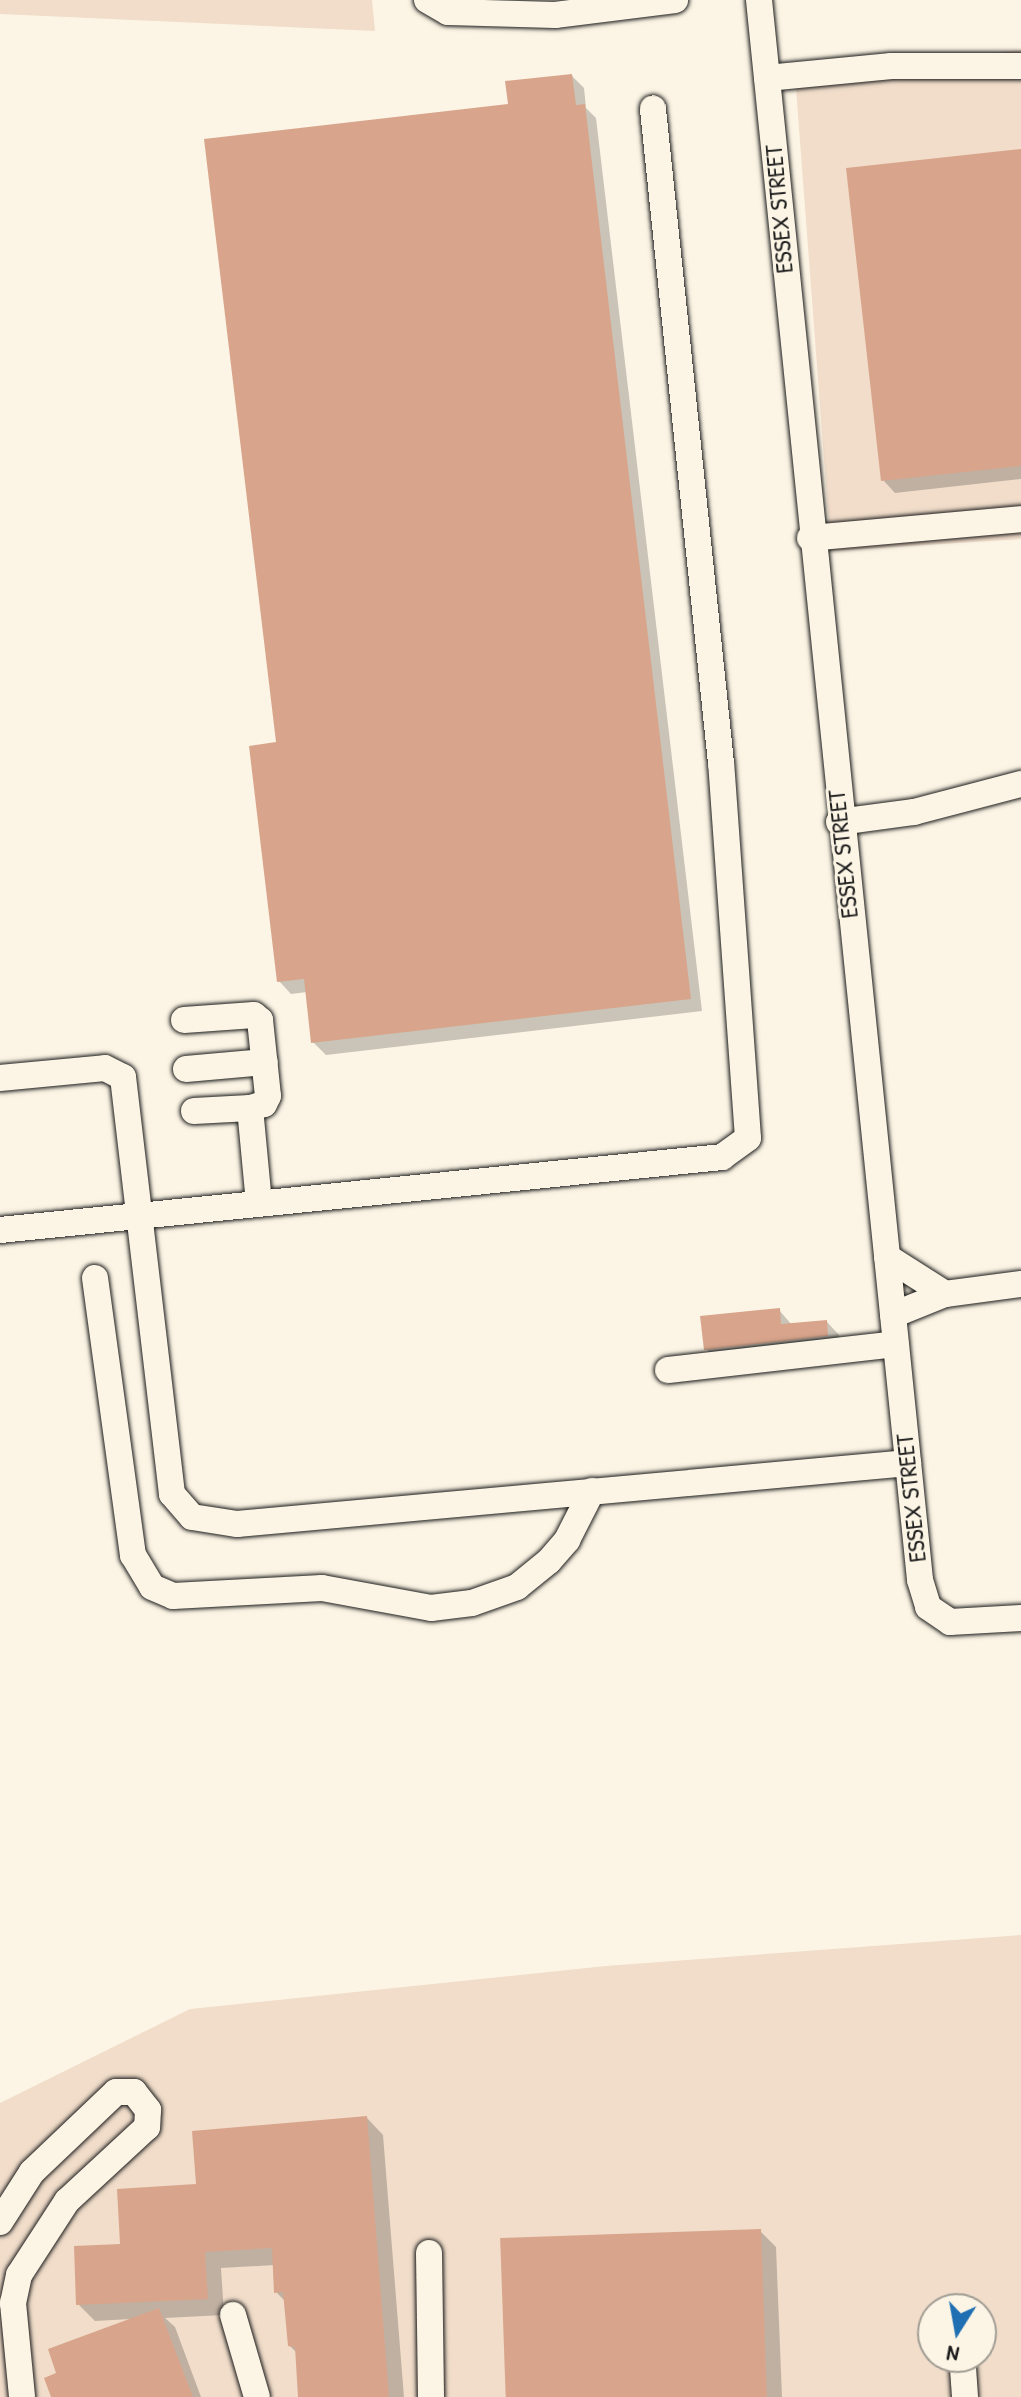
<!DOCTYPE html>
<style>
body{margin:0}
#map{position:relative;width:1021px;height:2397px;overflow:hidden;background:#fcf5e5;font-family:"Patrick Hand",sans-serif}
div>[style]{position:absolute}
.built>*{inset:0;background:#f1ddca}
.shadow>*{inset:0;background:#0003}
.building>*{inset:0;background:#d8a58c;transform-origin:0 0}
.roads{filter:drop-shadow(0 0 2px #1c1c1c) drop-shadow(0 0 2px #1c1c1c)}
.minor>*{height:26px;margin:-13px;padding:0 13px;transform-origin:13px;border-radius:13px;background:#fcf5e5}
span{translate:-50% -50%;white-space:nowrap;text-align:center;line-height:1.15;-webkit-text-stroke:6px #fcf5e5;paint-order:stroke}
.street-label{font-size:24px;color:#1c1c1c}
.north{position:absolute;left:917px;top:2293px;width:80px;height:80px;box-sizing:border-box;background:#fcf5e5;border:2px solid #a29e95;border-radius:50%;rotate:191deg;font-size:22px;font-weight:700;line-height:32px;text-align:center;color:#1c1c1c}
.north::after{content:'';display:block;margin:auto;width:28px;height:36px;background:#1f6fb2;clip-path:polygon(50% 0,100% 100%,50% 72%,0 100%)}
</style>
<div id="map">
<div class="built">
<i style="clip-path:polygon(0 0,372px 0,375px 31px,0 14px)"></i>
<i style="clip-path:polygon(1021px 50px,1021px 539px,831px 551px,794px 62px,924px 59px)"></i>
<i style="clip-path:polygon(evenodd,1021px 1935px,1021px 2397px,0 2397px,0 2103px,190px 2009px,606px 1966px,1021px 1935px,933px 2309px,981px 2309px,981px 2357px,933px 2357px,933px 2309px)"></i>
</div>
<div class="shadow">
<i style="clip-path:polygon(572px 76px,584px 88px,586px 108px,596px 118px,702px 1011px,326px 1055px,313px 1042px,307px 992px,291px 994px,279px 981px,279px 744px,510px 106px)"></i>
<i style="clip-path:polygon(1021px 151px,1021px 479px,895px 493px,883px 480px)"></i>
<i style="clip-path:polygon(779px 1310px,792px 1325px,827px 1322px,839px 1335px,840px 1347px,718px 1361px,706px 1349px)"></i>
<i style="clip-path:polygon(367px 2118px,383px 2135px,404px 2397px,300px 2397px,297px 2353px,290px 2346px,286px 2302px,276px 2292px,275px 2265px,221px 2268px,224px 2315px,165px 2318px,175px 2327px,201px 2397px,53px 2397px,58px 2374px,131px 2319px,95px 2321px,78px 2304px,122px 2246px,198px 2186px)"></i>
<i style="clip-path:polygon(760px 2231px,776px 2247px,782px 2397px,507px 2397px)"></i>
</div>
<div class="building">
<i style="clip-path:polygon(572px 74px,576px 105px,585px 104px,691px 999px,311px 1043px,304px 979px,277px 982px,249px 746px,276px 742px,204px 139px,508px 104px,505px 81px)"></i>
<i style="clip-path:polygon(1021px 149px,1021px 466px,881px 481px,846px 168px)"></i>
<i style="clip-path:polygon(780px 1308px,781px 1324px,827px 1320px,828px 1336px,704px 1350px,700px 1316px)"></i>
<i style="clip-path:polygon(367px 2116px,389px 2397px,298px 2397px,295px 2347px,288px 2346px,283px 2292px,274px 2293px,272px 2248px,205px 2252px,208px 2299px,76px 2305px,74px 2246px,120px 2244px,117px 2189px,196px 2184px,192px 2131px)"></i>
<i style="left:761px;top:2229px;width:168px;height:261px;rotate:88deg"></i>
<i style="clip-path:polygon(159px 2308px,193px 2397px,51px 2397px,44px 2378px,56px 2373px,48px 2349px)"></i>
</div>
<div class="roads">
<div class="minor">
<i style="left:427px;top:0;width:24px;rotate:30deg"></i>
<i style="left:448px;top:12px;width:107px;rotate:1.6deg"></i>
<i style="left:555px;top:15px;width:121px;rotate:-7.1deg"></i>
<i style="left:759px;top:0;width:1588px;rotate:84.18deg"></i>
<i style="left:920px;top:1580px;width:28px;rotate:73deg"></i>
<i style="left:928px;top:1607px;width:27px;rotate:34deg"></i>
<i style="left:950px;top:1622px;width:71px;rotate:-3.2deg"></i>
<i style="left:767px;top:78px;width:125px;rotate:-5.5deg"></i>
<i style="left:891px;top:66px;width:130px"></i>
<i style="left:810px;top:538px;width:212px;rotate:-5.1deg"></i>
<i style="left:839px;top:822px;width:76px;rotate:-7.6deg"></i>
<i style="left:914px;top:812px;width:111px;rotate:-14.7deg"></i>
<i style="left:184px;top:1020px;width:70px;rotate:-4.1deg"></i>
<i style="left:254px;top:1015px;width:8px;rotate:40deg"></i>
<i style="left:260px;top:1020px;width:76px;rotate:84deg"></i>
<i style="left:268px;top:1096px;width:9px;rotate:117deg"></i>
<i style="left:264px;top:1104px;width:15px;rotate:164deg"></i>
<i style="left:186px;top:1069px;width:79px;rotate:-5.1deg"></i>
<i style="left:0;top:1078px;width:105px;rotate:-5.4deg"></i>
<i style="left:105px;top:1068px;width:20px;rotate:27deg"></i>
<i style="left:123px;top:1077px;width:420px;rotate:83.3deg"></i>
<i style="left:172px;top:1494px;width:30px;rotate:49deg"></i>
<i style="left:192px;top:1517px;width:46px;rotate:8.8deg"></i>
<i style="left:237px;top:1524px;width:674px;rotate:-5.19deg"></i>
<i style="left:194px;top:1111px;width:56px;rotate:-3.1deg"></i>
<i style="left:250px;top:1108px;width:96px;rotate:84.6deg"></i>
<i style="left:0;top:1230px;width:726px;rotate:-5.77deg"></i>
<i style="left:722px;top:1157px;width:32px;rotate:-36deg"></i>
<i style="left:748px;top:1138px;width:376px;rotate:-94.1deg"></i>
<i style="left:721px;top:763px;width:658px;rotate:-95.94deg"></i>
<i style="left:887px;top:1257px;width:69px;rotate:32.5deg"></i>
<i style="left:95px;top:1278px;width:280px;rotate:82.2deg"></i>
<i style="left:133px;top:1555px;width:37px;rotate:59deg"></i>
<i style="left:152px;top:1587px;width:23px;rotate:23deg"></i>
<i style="left:173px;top:1596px;width:149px;rotate:-3.1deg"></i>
<i style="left:322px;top:1588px;width:111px;rotate:10.4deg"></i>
<i style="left:431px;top:1608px;width:41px;rotate:-7deg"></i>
<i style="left:472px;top:1603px;width:48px;rotate:-19.6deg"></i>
<i style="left:517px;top:1587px;width:41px;rotate:-39.1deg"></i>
<i style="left:549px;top:1561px;width:28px;rotate:-49deg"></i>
<i style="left:567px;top:1540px;width:55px;rotate:-63deg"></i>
<i style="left:893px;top:1315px;width:56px;rotate:-22deg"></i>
<i style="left:945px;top:1294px;width:77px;rotate:-7.5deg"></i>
<i style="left:668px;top:1370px;width:229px;rotate:-6.5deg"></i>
<i style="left:0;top:2222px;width:59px;rotate:-57.4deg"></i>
<i style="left:32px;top:2172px;width:116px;rotate:-43.6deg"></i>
<i style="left:116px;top:2092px;width:18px"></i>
<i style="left:134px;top:2092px;width:23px;rotate:52deg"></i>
<i style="left:148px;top:2110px;width:17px;rotate:93deg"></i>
<i style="left:147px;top:2127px;width:109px;rotate:137.2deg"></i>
<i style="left:67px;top:2201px;width:88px;rotate:123deg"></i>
<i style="left:19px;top:2275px;width:29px;rotate:102deg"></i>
<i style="left:13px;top:2303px;width:94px;rotate:84.5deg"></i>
<i style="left:429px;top:2253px;width:144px;rotate:89.2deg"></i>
<i style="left:233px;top:2315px;width:85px;rotate:73.7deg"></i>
<i style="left:963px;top:2368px;width:29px;rotate:86deg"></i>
</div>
</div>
<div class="street-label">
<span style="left:779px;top:209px;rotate:-95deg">ESSEX STREET</span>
<span style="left:843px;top:854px;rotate:-96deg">ESSEX STREET</span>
<span style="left:911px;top:1498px;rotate:-96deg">ESSEX STREET</span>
</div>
<div class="north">N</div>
</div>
